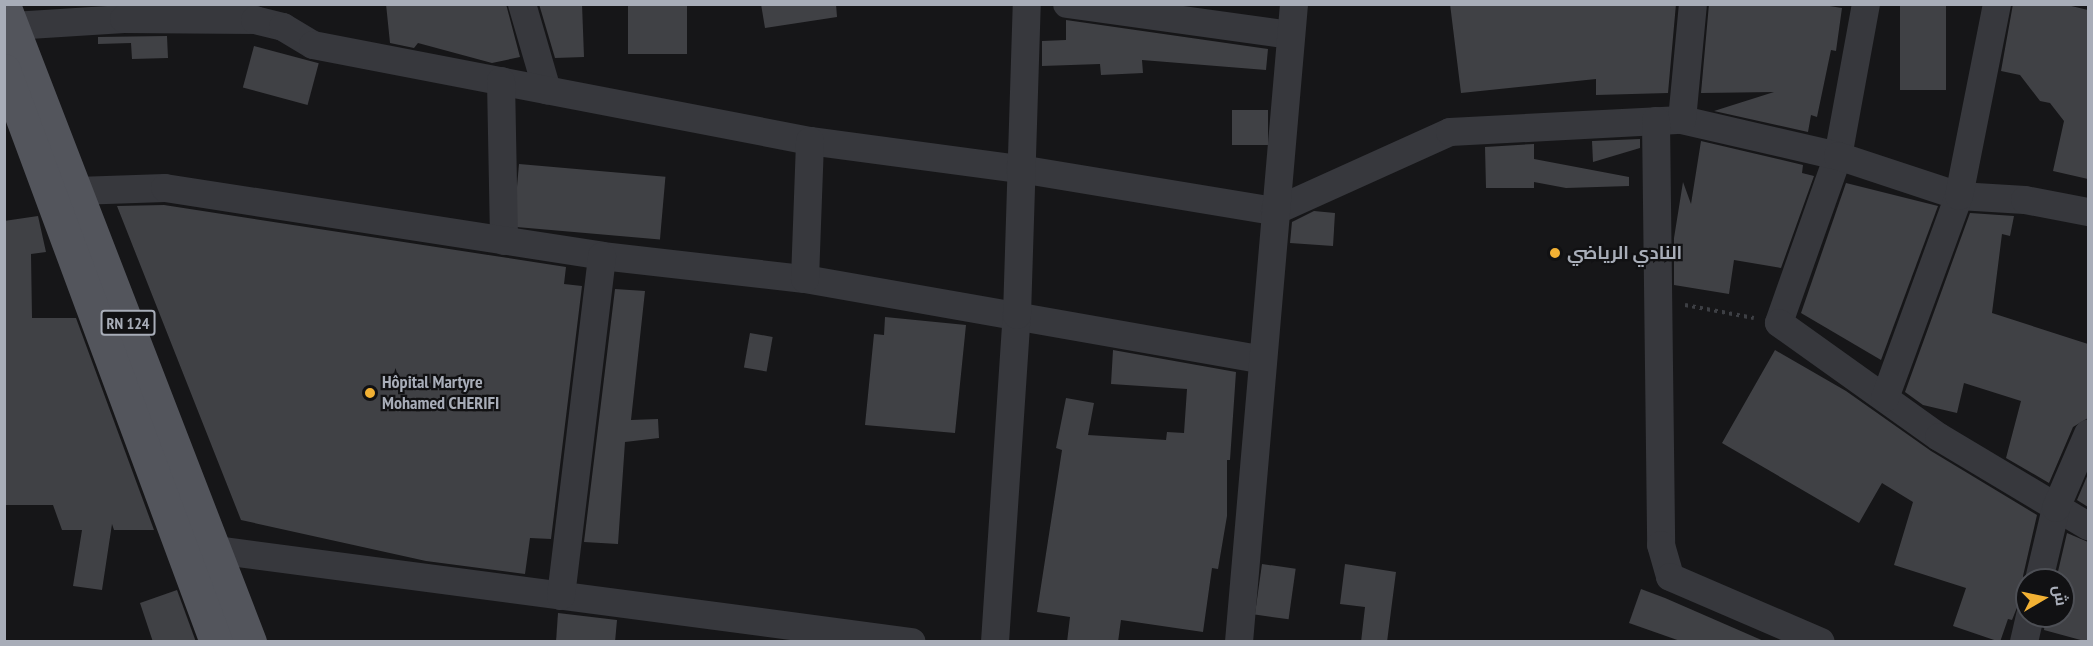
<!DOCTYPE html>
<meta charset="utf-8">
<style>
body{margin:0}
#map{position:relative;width:2093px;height:646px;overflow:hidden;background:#161618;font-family:"PT Sans Narrow",Cairo,sans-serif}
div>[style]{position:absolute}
.building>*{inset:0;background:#404145;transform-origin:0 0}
.path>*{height:4px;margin-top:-2px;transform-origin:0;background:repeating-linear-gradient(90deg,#3d3f44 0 3px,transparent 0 7.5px)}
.street>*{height:28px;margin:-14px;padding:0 14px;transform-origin:14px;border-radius:14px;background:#37383d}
.primary>*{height:33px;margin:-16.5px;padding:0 16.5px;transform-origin:16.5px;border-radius:16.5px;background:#53555c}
.dots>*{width:16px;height:16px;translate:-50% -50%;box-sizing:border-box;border:3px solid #111113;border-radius:50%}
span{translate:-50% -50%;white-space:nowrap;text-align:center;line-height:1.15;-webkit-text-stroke:4.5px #111113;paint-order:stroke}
.shield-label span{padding:2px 4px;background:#111113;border:2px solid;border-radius:4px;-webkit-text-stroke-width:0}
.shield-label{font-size:16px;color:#a8adb8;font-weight:700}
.poi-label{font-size:18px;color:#a8adb8;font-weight:700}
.left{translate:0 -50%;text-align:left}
.frame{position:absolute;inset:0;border:6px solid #a8adb8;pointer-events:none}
.north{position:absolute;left:2015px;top:568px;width:60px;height:60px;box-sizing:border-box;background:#111113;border:2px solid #4d4f55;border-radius:50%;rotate:81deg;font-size:16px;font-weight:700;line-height:24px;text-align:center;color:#a8adb8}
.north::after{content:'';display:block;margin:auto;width:21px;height:27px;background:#f2b134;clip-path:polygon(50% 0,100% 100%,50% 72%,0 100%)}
</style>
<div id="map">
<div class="building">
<i style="clip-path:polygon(386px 4px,506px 4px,520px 57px,492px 63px,418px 43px,414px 48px,390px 43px)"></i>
<i style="clip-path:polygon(539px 4px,582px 4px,584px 57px,555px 58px)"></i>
<i style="left:628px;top:4px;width:59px;height:50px"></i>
<i style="clip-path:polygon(761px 4px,836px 4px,837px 17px,765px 28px)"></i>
<i style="clip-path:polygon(1450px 4px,1676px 4px,1668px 93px,1596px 95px,1596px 79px,1461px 93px)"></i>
<i style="clip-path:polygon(1709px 4px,1817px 4px,1842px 8px,1836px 51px,1831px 50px,1817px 117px,1811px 115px,1808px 132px,1714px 111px,1774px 92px,1701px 93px)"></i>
<i style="left:1900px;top:4px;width:46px;height:86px"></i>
<i style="clip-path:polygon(2013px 4px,2063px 4px,2088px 10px,2088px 179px,2053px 171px,2064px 121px,2050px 103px,2040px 101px,2020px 75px,2001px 71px)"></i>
<i style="clip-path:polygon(1066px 20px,1268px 49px,1266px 70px,1142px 60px,1143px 73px,1101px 75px,1100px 64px,1042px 66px,1042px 41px,1066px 40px)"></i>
<i style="clip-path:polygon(167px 36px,168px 58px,132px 59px,131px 43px,98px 44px,98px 37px)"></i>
<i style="left:254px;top:46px;width:67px;height:43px;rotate:15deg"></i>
<i style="left:1232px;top:110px;width:36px;height:35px"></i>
<i style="clip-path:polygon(1640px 139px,1640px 148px,1593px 162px,1592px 141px)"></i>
<i style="clip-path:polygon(1701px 141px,1803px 165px,1802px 173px,1814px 176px,1781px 268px,1734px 260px,1729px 294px,1674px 285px,1674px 238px,1683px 182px,1691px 204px)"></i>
<i style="clip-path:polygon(1534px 144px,1534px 159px,1629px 177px,1629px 186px,1566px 188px,1534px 182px,1534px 188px,1486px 188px,1485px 147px)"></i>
<i style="left:519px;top:164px;width:147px;height:63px;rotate:5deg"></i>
<i style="clip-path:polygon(1846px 183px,1938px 206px,1881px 360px,1801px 313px)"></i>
<i style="clip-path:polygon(164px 205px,566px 267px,564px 284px,582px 286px,551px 539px,530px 538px,525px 574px,426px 561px,241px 520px,117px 206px)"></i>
<i style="clip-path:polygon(1314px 211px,1335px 213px,1333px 246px,1290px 243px,1292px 222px)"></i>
<i style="clip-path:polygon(1970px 213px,2014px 216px,2010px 236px,2002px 234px,1992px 313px,2088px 344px,2088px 418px,2073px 427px,2049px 483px,2006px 458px,2021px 401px,1964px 383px,1957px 413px,1923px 405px,1905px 392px)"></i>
<i style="clip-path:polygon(38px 216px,46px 252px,31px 254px,32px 318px,76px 318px,154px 530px,114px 530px,112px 524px,102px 590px,73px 586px,82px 530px,62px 530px,53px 505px,4px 505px,4px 221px)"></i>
<i style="clip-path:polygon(615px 289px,645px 291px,631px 420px,658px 419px,659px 438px,625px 442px,618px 544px,584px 542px)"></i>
<i style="clip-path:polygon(885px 317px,966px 325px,955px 433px,865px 425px,874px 334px,884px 335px)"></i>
<i style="left:750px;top:333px;width:23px;height:35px;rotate:10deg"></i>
<i style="clip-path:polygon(1113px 350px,1236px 372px,1230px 460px,1227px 460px,1227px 516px,1218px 569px,1212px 568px,1203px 632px,1121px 620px,1118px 642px,1067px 642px,1070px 617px,1037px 612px,1062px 450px,1056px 448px,1066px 398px,1094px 403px,1088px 435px,1166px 440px,1167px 432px,1184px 433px,1187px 389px,1111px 384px)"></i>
<i style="clip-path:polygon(1775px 350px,1846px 391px,1931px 451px,2037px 515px,2023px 576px,2027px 600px,2018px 605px,2012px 620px,2008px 619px,2000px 642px,1953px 626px,1966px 588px,1894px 565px,1913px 502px,1882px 483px,1859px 523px,1722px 443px)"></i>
<i style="clip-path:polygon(2088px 474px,2088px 507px,2077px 500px)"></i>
<i style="clip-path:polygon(2067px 533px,2088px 542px,2088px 642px,2044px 630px,2046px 616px,2063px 616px,2063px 580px,2056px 580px)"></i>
<i style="left:1262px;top:564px;width:34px;height:51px;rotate:8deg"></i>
<i style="clip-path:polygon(1345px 564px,1396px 572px,1387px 642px,1361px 642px,1365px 607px,1340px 604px)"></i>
<i style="clip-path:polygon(1641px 589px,1665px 598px,1766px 642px,1683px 642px,1629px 623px)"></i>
<i style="clip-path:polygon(177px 590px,196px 642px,153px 642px,140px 603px)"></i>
<i style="clip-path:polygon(558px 613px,617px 620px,615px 642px,556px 642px)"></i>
</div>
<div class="path">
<i style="left:1685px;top:305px;width:70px;rotate:10.7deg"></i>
</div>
<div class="street">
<i style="left:522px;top:4px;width:90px;rotate:73.8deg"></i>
<i style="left:1067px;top:4px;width:225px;rotate:7.9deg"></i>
<i style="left:1866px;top:4px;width:155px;rotate:100.4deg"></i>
<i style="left:1838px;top:156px;width:177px;rotate:109.5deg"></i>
<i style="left:1779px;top:323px;width:196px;rotate:35.5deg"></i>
<i style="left:1939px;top:437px;width:174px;rotate:30.9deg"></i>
<i style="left:13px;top:26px;width:111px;rotate:-3.6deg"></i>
<i style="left:124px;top:19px;width:131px;rotate:0.4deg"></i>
<i style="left:255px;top:20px;width:29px;rotate:14deg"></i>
<i style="left:283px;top:27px;width:35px;rotate:31deg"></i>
<i style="left:313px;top:45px;width:506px;rotate:10.93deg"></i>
<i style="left:810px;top:141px;width:212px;rotate:7.6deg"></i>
<i style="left:1020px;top:169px;width:258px;rotate:9.4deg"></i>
<i style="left:1275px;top:211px;width:192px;rotate:-24.3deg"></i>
<i style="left:1450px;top:132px;width:232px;rotate:-3deg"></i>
<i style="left:1682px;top:120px;width:160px;rotate:13deg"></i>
<i style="left:1838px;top:156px;width:127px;rotate:18.3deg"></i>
<i style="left:1959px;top:196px;width:66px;rotate:3.5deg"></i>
<i style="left:2025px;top:200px;width:64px;rotate:10.8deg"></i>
<i style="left:501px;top:81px;width:160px;rotate:88.9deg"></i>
<i style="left:1682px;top:120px;width:117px;rotate:-84.6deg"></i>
<i style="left:1656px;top:121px;width:424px;rotate:89.3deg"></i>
<i style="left:1661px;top:545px;width:33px;rotate:74deg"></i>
<i style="left:1670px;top:577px;width:164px;rotate:23.3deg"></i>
<i style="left:77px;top:191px;width:88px;rotate:-2deg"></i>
<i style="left:165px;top:188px;width:442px;rotate:8.8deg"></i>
<i style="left:602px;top:256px;width:204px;rotate:6.5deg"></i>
<i style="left:805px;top:279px;width:465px;rotate:10deg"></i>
<i style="left:805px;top:279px;width:138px;rotate:-87.9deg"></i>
<i style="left:1885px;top:398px;width:215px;rotate:-69.9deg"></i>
<i style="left:1959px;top:196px;width:196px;rotate:-78.8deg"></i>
<i style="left:193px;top:547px;width:725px;rotate:7.53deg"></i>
<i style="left:2039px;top:580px;width:74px;rotate:-76.7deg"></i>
<i style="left:2056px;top:508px;width:81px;rotate:-66.6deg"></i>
<i style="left:561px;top:596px;width:342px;rotate:-83.1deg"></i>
<i style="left:995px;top:642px;width:328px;rotate:-86.2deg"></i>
<i style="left:1017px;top:315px;width:311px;rotate:-88.2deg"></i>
<i style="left:1239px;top:642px;width:640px;rotate:-85.07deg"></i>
<i style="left:2024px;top:642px;width:27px;rotate:-77deg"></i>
</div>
<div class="primary">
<i style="left:4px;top:5px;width:683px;rotate:68.88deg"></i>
<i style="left:4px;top:70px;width:610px;rotate:69.66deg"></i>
</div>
<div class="dots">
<i style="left:1555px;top:253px;background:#f2b134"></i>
<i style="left:370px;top:393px;background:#f2b134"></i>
</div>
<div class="shield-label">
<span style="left:128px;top:323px">RN 124</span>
</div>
<div class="poi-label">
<span class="left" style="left:1567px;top:253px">النادي الرياضي</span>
<span class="left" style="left:382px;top:393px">Hôpital Martyre<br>Mohamed CHERIFI</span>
</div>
<div class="frame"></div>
<div class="north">ش</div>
</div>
